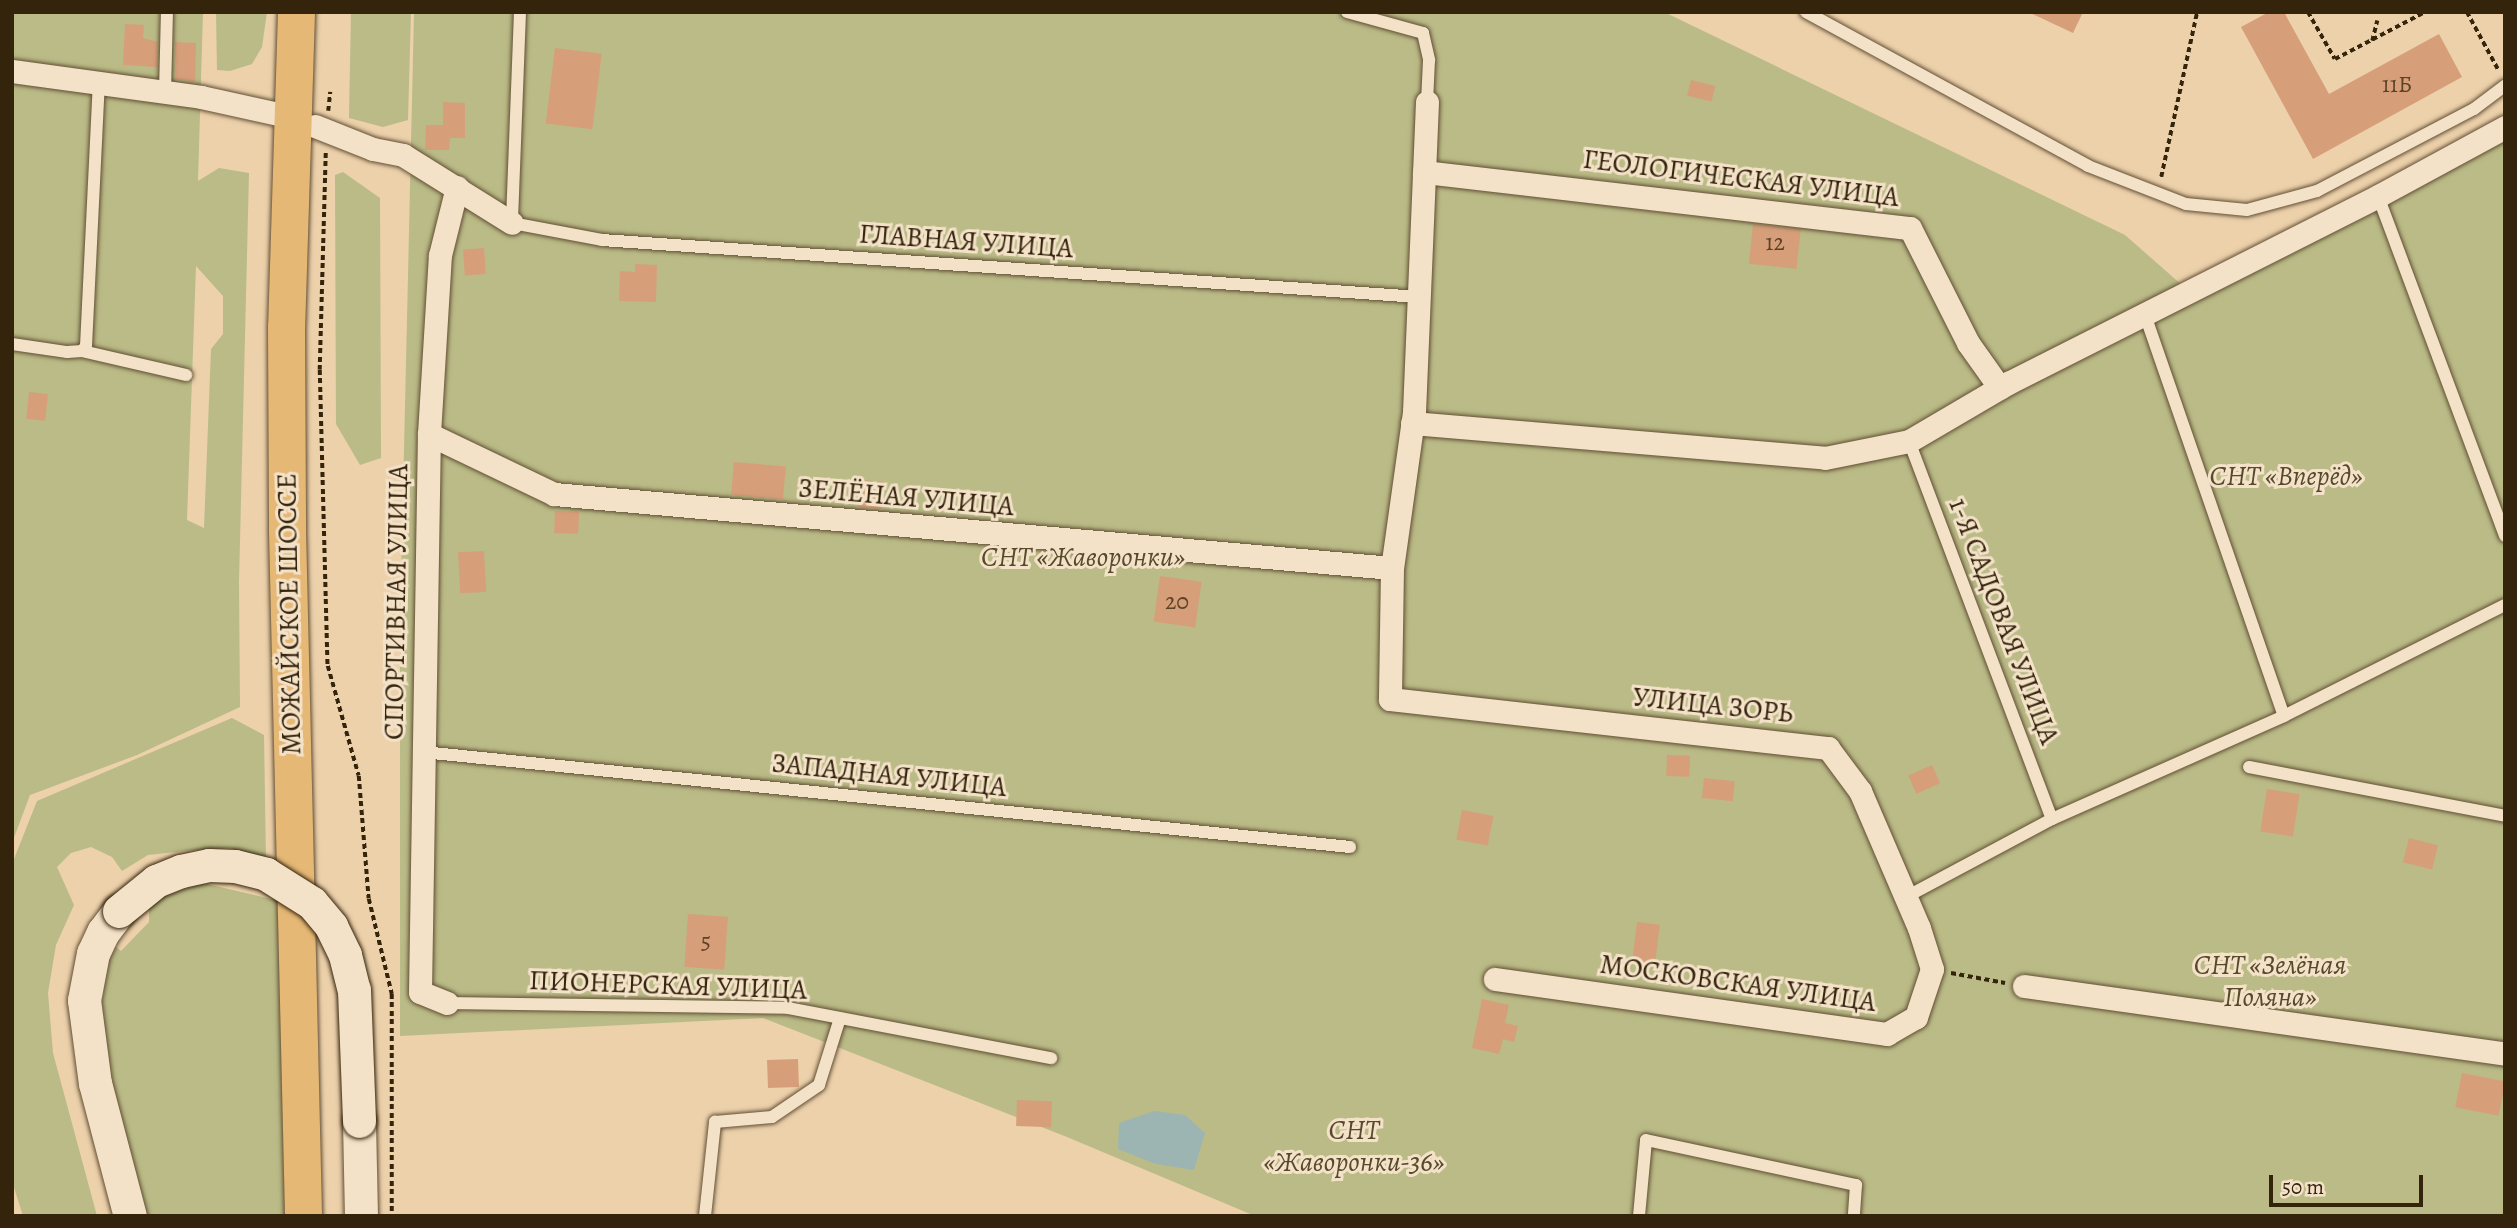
<!DOCTYPE html>
<meta charset="utf-8">
<style>
body{margin:0}
#map{position:relative;width:2517px;height:1228px;overflow:hidden;background:#ecd1ab;font-family:Alegreya,serif}
div>[style]{position:absolute}
.green>*{inset:0;background:#babb87}
.water>*{inset:0;background:#9cb5b3}
.building>*{inset:0;background:#d69f7a;transform-origin:0 0}
.path>*{height:3.5px;margin-top:-1.75px;transform-origin:0;background:repeating-linear-gradient(90deg,#34240c 0 5px,transparent 0 8.5px)}
.roads{filter:drop-shadow(0 0 2px #624f34) drop-shadow(0 0 2px #624f34)}
.service>*{height:12px;margin:-6px;padding:0 6px;transform-origin:6px;border-radius:6px;background:#f3e1c8}
.minor>*{height:23px;margin:-11.5px;padding:0 11.5px;transform-origin:11.5px;border-radius:11.5px;background:#f3e1c8}
.secondary>*{height:33px;margin:-16.5px;padding:0 16.5px;transform-origin:16.5px;border-radius:16.5px;background:#f3e1c8}
.primary>*{height:37px;margin:-18.5px;padding:0 18.5px;transform-origin:18.5px;border-radius:18.5px;background:#e6b876}
.bridges{filter:drop-shadow(0 0 2px #34240c) drop-shadow(0 0 2px #34240c)}
.secondary-bridge>*{height:33px;margin:-16.5px;padding:0 16.5px;transform-origin:16.5px;border-radius:16.5px;background:#f3e1c8}
span{translate:-50% -50%;white-space:nowrap;text-align:center;line-height:1.15;-webkit-text-stroke:6px #f3e1c8;paint-order:stroke}
.number-label{font-size:24px;color:#5c4328}
.number-label span{-webkit-text-stroke-width:0}
.street-label{font-size:28px;color:#34240c}
.park-label{font-size:28px;color:#564a2b;font-style:italic}
.frame{position:absolute;inset:0;border:14px solid #34240c;pointer-events:none}
.scale{position:absolute;left:2269px;top:1175px;width:154px;height:32px;box-sizing:border-box;border:4px solid #34240c;border-top:0;padding-left:9px;font-size:21px;line-height:24px;white-space:nowrap;color:#34240c;-webkit-text-stroke:5px #f3e1c8;paint-order:stroke}
</style>
<div id="map">
<div class="green">
<i style="clip-path:polygon(evenodd,12px 12px,203px 12px,198px 181px,219px 168px,249px 173px,239px 582px,240px 707px,137px 755px,30px 795px,12px 843px,12px 12px,196px 266px,223px 296px,223px 334px,211px 349px,204px 528px,187px 520px,196px 266px)"></i>
<i style="clip-path:polygon(216px 12px,267px 12px,262px 47px,252px 64px,230px 71px,217px 70px)"></i>
<i style="clip-path:polygon(351px 12px,411px 12px,408px 120px,383px 127px,349px 118px)"></i>
<i style="clip-path:polygon(414px 12px,1664px 12px,2125px 235px,2183px 286px,2505px 121px,2505px 1216px,1255px 1216px,1067px 1137px,763px 1018px,400px 1036px,400px 626px)"></i>
<i style="clip-path:polygon(343px 172px,380px 198px,381px 458px,360px 465px,336px 424px,335px 175px)"></i>
<i style="clip-path:polygon(232px 718px,264px 735px,266px 860px,230px 848px,194px 850px,148px 855px,122px 871px,112px 857px,91px 847px,71px 853px,57px 867px,74px 905px,56px 945px,48px 993px,53px 1053px,97px 1216px,23px 1216px,12px 1181px,12px 864px,37px 801px)"></i>
<i style="clip-path:polygon(203px 883px,279px 901px,285px 1216px,144px 1216px,107px 1074px,101px 1008px,111px 943px,121px 951px,149px 922px,149px 901px)"></i>
</div>
<div class="water">
<i style="clip-path:polygon(1154px 1111px,1185px 1115px,1205px 1133px,1194px 1170px,1156px 1164px,1118px 1149px,1119px 1123px)"></i>
</div>
<div class="building">
<i style="clip-path:polygon(2028px 12px,2083px 12px,2073px 33px)"></i>
<i style="clip-path:polygon(2269px 12px,2284px 12px,2329px 94px,2439px 34px,2462px 77px,2313px 159px,2241px 27px)"></i>
<i style="clip-path:polygon(125px 24px,144px 25px,143px 38px,158px 42px,157px 67px,123px 65px)"></i>
<i style="clip-path:polygon(175px 42px,196px 43px,195px 82px,176px 79px)"></i>
<i style="left:555px;top:48px;width:47px;height:76px;rotate:7deg"></i>
<i style="left:1691px;top:80px;width:25px;height:16px;rotate:14deg"></i>
<i style="clip-path:polygon(443px 102px,465px 103px,465px 138px,450px 138px,449px 150px,425px 150px,426px 125px,443px 125px)"></i>
<i style="left:1753px;top:224px;width:48px;height:40px;rotate:6deg"></i>
<i style="left:484px;top:248px;width:26px;height:21px;rotate:86deg"></i>
<i style="clip-path:polygon(635px 264px,657px 265px,656px 302px,619px 301px,620px 271px,635px 272px)"></i>
<i style="left:29px;top:392px;width:19px;height:27px;rotate:6deg"></i>
<i style="left:734px;top:462px;width:52px;height:33px;rotate:5deg"></i>
<i style="left:860px;top:480px;width:24px;height:27px;rotate:5deg"></i>
<i style="left:555px;top:511px;width:24px;height:22px;rotate:2deg"></i>
<i style="left:484px;top:551px;width:41px;height:26px;rotate:87deg"></i>
<i style="left:1160px;top:576px;width:42px;height:46px;rotate:8deg"></i>
<i style="left:1667px;top:755px;width:23px;height:21px;rotate:2deg"></i>
<i style="left:1932px;top:765px;width:20px;height:26px;rotate:66deg"></i>
<i style="left:1704px;top:778px;width:31px;height:20px;rotate:6deg"></i>
<i style="left:2267px;top:789px;width:33px;height:43px;rotate:9deg"></i>
<i style="left:1462px;top:810px;width:32px;height:30px;rotate:11deg"></i>
<i style="left:2409px;top:838px;width:30px;height:25px;rotate:14deg"></i>
<i style="left:688px;top:914px;width:40px;height:53px;rotate:4deg"></i>
<i style="left:1637px;top:922px;width:23px;height:40px;rotate:7deg"></i>
<i style="clip-path:polygon(1482px 999px,1509px 1005px,1505px 1023px,1518px 1026px,1514px 1042px,1503px 1039px,1499px 1054px,1472px 1048px)"></i>
<i style="left:798px;top:1059px;width:28px;height:31px;rotate:88deg"></i>
<i style="left:2462px;top:1073px;width:44px;height:35px;rotate:11deg"></i>
<i style="left:1017px;top:1100px;width:35px;height:26px;rotate:2deg"></i>
</div>
<div class="path">
<i style="left:2308px;top:12px;width:54px;rotate:60.1deg"></i>
<i style="left:2335px;top:59px;width:102px;rotate:-27.6deg"></i>
<i style="left:2467px;top:12px;width:67px;rotate:61.5deg"></i>
<i style="left:2372px;top:41px;width:21px;rotate:-76deg"></i>
<i style="left:328px;top:111px;width:19px;rotate:-84deg"></i>
<i style="left:326px;top:153px;width:217px;rotate:91.6deg"></i>
<i style="left:320px;top:370px;width:296px;rotate:88.5deg"></i>
<i style="left:328px;top:666px;width:114px;rotate:74.3deg"></i>
<i style="left:359px;top:776px;width:123px;rotate:85.4deg"></i>
<i style="left:369px;top:899px;width:98px;rotate:76.4deg"></i>
<i style="left:392px;top:994px;width:222px;rotate:90deg"></i>
<i style="left:2161px;top:177px;width:169px;rotate:-77.7deg"></i>
<i style="left:1951px;top:973px;width:55px;rotate:10.5deg"></i>
</div>
<div class="roads">
<div class="service">
<i style="left:520px;top:12px;width:211px;rotate:92.2deg"></i>
<i style="left:512px;top:223px;width:92px;rotate:10.7deg"></i>
<i style="left:602px;top:240px;width:819px;rotate:3.99deg"></i>
<i style="left:1347px;top:12px;width:79px;rotate:15.4deg"></i>
<i style="left:1423px;top:33px;width:28px;rotate:77deg"></i>
<i style="left:1429px;top:60px;width:42px;rotate:92.7deg"></i>
<i style="left:1806px;top:12px;width:321px;rotate:28.6deg"></i>
<i style="left:2088px;top:166px;width:105px;rotate:21.2deg"></i>
<i style="left:2186px;top:204px;width:61px;rotate:5.6deg"></i>
<i style="left:2247px;top:210px;width:73px;rotate:-15.2deg"></i>
<i style="left:2317px;top:191px;width:177px;rotate:-27.6deg"></i>
<i style="left:2474px;top:109px;width:39px;rotate:-37deg"></i>
<i style="left:165px;top:92px;width:80px;rotate:-88.6deg"></i>
<i style="left:2378px;top:196px;width:363px;rotate:69.5deg"></i>
<i style="left:2145px;top:315px;width:424px;rotate:70.9deg"></i>
<i style="left:12px;top:344px;width:56px;rotate:8.3deg"></i>
<i style="left:67px;top:352px;width:15px;rotate:-4deg"></i>
<i style="left:82px;top:351px;width:6px;rotate:-51deg"></i>
<i style="left:86px;top:346px;width:263px;rotate:-87.2deg"></i>
<i style="left:82px;top:351px;width:107px;rotate:13deg"></i>
<i style="left:1909px;top:441px;width:404px;rotate:69.3deg"></i>
<i style="left:423px;top:752px;width:932px;rotate:5.85deg"></i>
<i style="left:2249px;top:767px;width:261px;rotate:10.8deg"></i>
<i style="left:1906px;top:897px;width:166px;rotate:-28.1deg"></i>
<i style="left:2052px;top:819px;width:254px;rotate:-23.9deg"></i>
<i style="left:2284px;top:716px;width:247px;rotate:-26.7deg"></i>
<i style="left:447px;top:1003px;width:341px;rotate:0.8deg"></i>
<i style="left:788px;top:1008px;width:268px;rotate:10.8deg"></i>
<i style="left:705px;top:1216px;width:95px;rotate:-83.9deg"></i>
<i style="left:715px;top:1122px;width:57px;rotate:-5deg"></i>
<i style="left:772px;top:1117px;width:57px;rotate:-34.2deg"></i>
<i style="left:819px;top:1085px;width:70px;rotate:-72.6deg"></i>
<i style="left:1639px;top:1216px;width:76px;rotate:-84.7deg"></i>
<i style="left:1646px;top:1140px;width:215px;rotate:12.1deg"></i>
<i style="left:1856px;top:1185px;width:31px;rotate:94deg"></i>
</div>
<div class="minor">
<i style="left:12px;top:71px;width:191px;rotate:7.8deg"></i>
<i style="left:201px;top:97px;width:93px;rotate:12.4deg"></i>
<i style="left:1427px;top:102px;width:310px;rotate:92.4deg"></i>
<i style="left:1414px;top:412px;width:158px;rotate:98deg"></i>
<i style="left:1392px;top:568px;width:131px;rotate:90.9deg"></i>
<i style="left:1390px;top:699px;width:441px;rotate:6.4deg"></i>
<i style="left:1828px;top:748px;width:54px;rotate:53.3deg"></i>
<i style="left:1860px;top:791px;width:149px;rotate:66.7deg"></i>
<i style="left:1919px;top:928px;width:43px;rotate:72.4deg"></i>
<i style="left:1932px;top:969px;width:51px;rotate:108.4deg"></i>
<i style="left:1916px;top:1017px;width:34px;rotate:150deg"></i>
<i style="left:1887px;top:1034px;width:396px;rotate:-172deg"></i>
<i style="left:315px;top:126px;width:62px;rotate:21.6deg"></i>
<i style="left:373px;top:149px;width:31px;rotate:11deg"></i>
<i style="left:403px;top:155px;width:128px;rotate:32deg"></i>
<i style="left:1424px;top:172px;width:489px;rotate:6.6deg"></i>
<i style="left:1910px;top:228px;width:129px;rotate:63.2deg"></i>
<i style="left:1968px;top:343px;width:55px;rotate:54.6deg"></i>
<i style="left:1412px;top:423px;width:414px;rotate:4.8deg"></i>
<i style="left:1825px;top:458px;width:86px;rotate:-11.4deg"></i>
<i style="left:1909px;top:441px;width:115px;rotate:-30.4deg"></i>
<i style="left:2008px;top:383px;width:415px;rotate:-26.8deg"></i>
<i style="left:2378px;top:196px;width:145px;rotate:-28.5deg"></i>
<i style="left:429px;top:434px;width:139px;rotate:25.6deg"></i>
<i style="left:554px;top:494px;width:841px;rotate:5.05deg"></i>
<i style="left:2024px;top:986px;width:486px;rotate:8deg"></i>
<i style="left:447px;top:1003px;width:29px;rotate:-158deg"></i>
<i style="left:420px;top:992px;width:558px;rotate:-89.08deg"></i>
<i style="left:429px;top:434px;width:179px;rotate:-86.5deg"></i>
<i style="left:440px;top:255px;width:70px;rotate:-76deg"></i>
</div>
<div class="secondary">
<i style="left:119px;top:911px;width:26px;rotate:127deg"></i>
<i style="left:103px;top:932px;width:23px;rotate:115deg"></i>
<i style="left:93px;top:953px;width:48px;rotate:100.8deg"></i>
<i style="left:84px;top:1000px;width:84px;rotate:82.5deg"></i>
<i style="left:95px;top:1083px;width:138px;rotate:75.3deg"></i>
<i style="left:359px;top:1121px;width:95px;rotate:88.8deg"></i>
</div>
<div class="primary">
<i style="left:296px;top:12px;width:315px;rotate:91.8deg"></i>
<i style="left:286px;top:327px;width:203px;rotate:89.7deg"></i>
<i style="left:287px;top:530px;width:686px;rotate:88.66deg"></i>
</div>
</div>
<div class="bridges">
<div class="secondary-bridge">
<i style="left:119px;top:911px;width:48px;rotate:-39deg"></i>
<i style="left:156px;top:881px;width:27px;rotate:-22deg"></i>
<i style="left:181px;top:871px;width:29px;rotate:-12deg"></i>
<i style="left:209px;top:865px;width:26px;rotate:2deg"></i>
<i style="left:235px;top:866px;width:32px;rotate:14deg"></i>
<i style="left:266px;top:874px;width:54px;rotate:32.2deg"></i>
<i style="left:312px;top:903px;width:30px;rotate:50deg"></i>
<i style="left:331px;top:926px;width:32px;rotate:64deg"></i>
<i style="left:345px;top:955px;width:36px;rotate:76deg"></i>
<i style="left:354px;top:990px;width:131px;rotate:87.8deg"></i>
</div>
</div>
<div class="number-label">
<span style="left:2397px;top:85px">11Б</span>
<span style="left:1775px;top:243px">12</span>
<span style="left:1177px;top:602px">20</span>
<span style="left:706px;top:942px">5</span>
</div>
<div class="street-label">
<span style="left:1741px;top:178px;rotate:7deg">ГЕОЛОГИЧЕСКАЯ УЛИЦА</span>
<span style="left:966px;top:241px;rotate:4deg">ГЛАВНАЯ УЛИЦА</span>
<span style="left:906px;top:497px;rotate:5deg">ЗЕЛЁНАЯ УЛИЦА</span>
<span style="left:396px;top:602px;rotate:-89deg">СПОРТИВНАЯ УЛИЦА</span>
<span style="left:289px;top:614px;rotate:-91deg">МОЖАЙСКОЕ ШОССЕ</span>
<span style="left:2004px;top:621px;rotate:69deg">1-Я САДОВАЯ УЛИЦА</span>
<span style="left:1713px;top:705px;rotate:6deg">УЛИЦА ЗОРЬ</span>
<span style="left:889px;top:775px;rotate:6deg">ЗАПАДНАЯ УЛИЦА</span>
<span style="left:1738px;top:983px;rotate:8deg">МОСКОВСКАЯ УЛИЦА</span>
<span style="left:668px;top:985px;rotate:2deg">ПИОНЕРСКАЯ УЛИЦА</span>
</div>
<div class="park-label">
<span style="left:2286px;top:476px">СНТ «Вперёд»</span>
<span style="left:1083px;top:557px">СНТ «Жаворонки»</span>
<span style="left:2270px;top:981px">СНТ «Зелёная<br>Поляна»</span>
<span style="left:1354px;top:1146px">СНТ<br>«Жаворонки-36»</span>
</div>
<div class="frame"></div>
<div class="scale">50 m</div>
</div>
